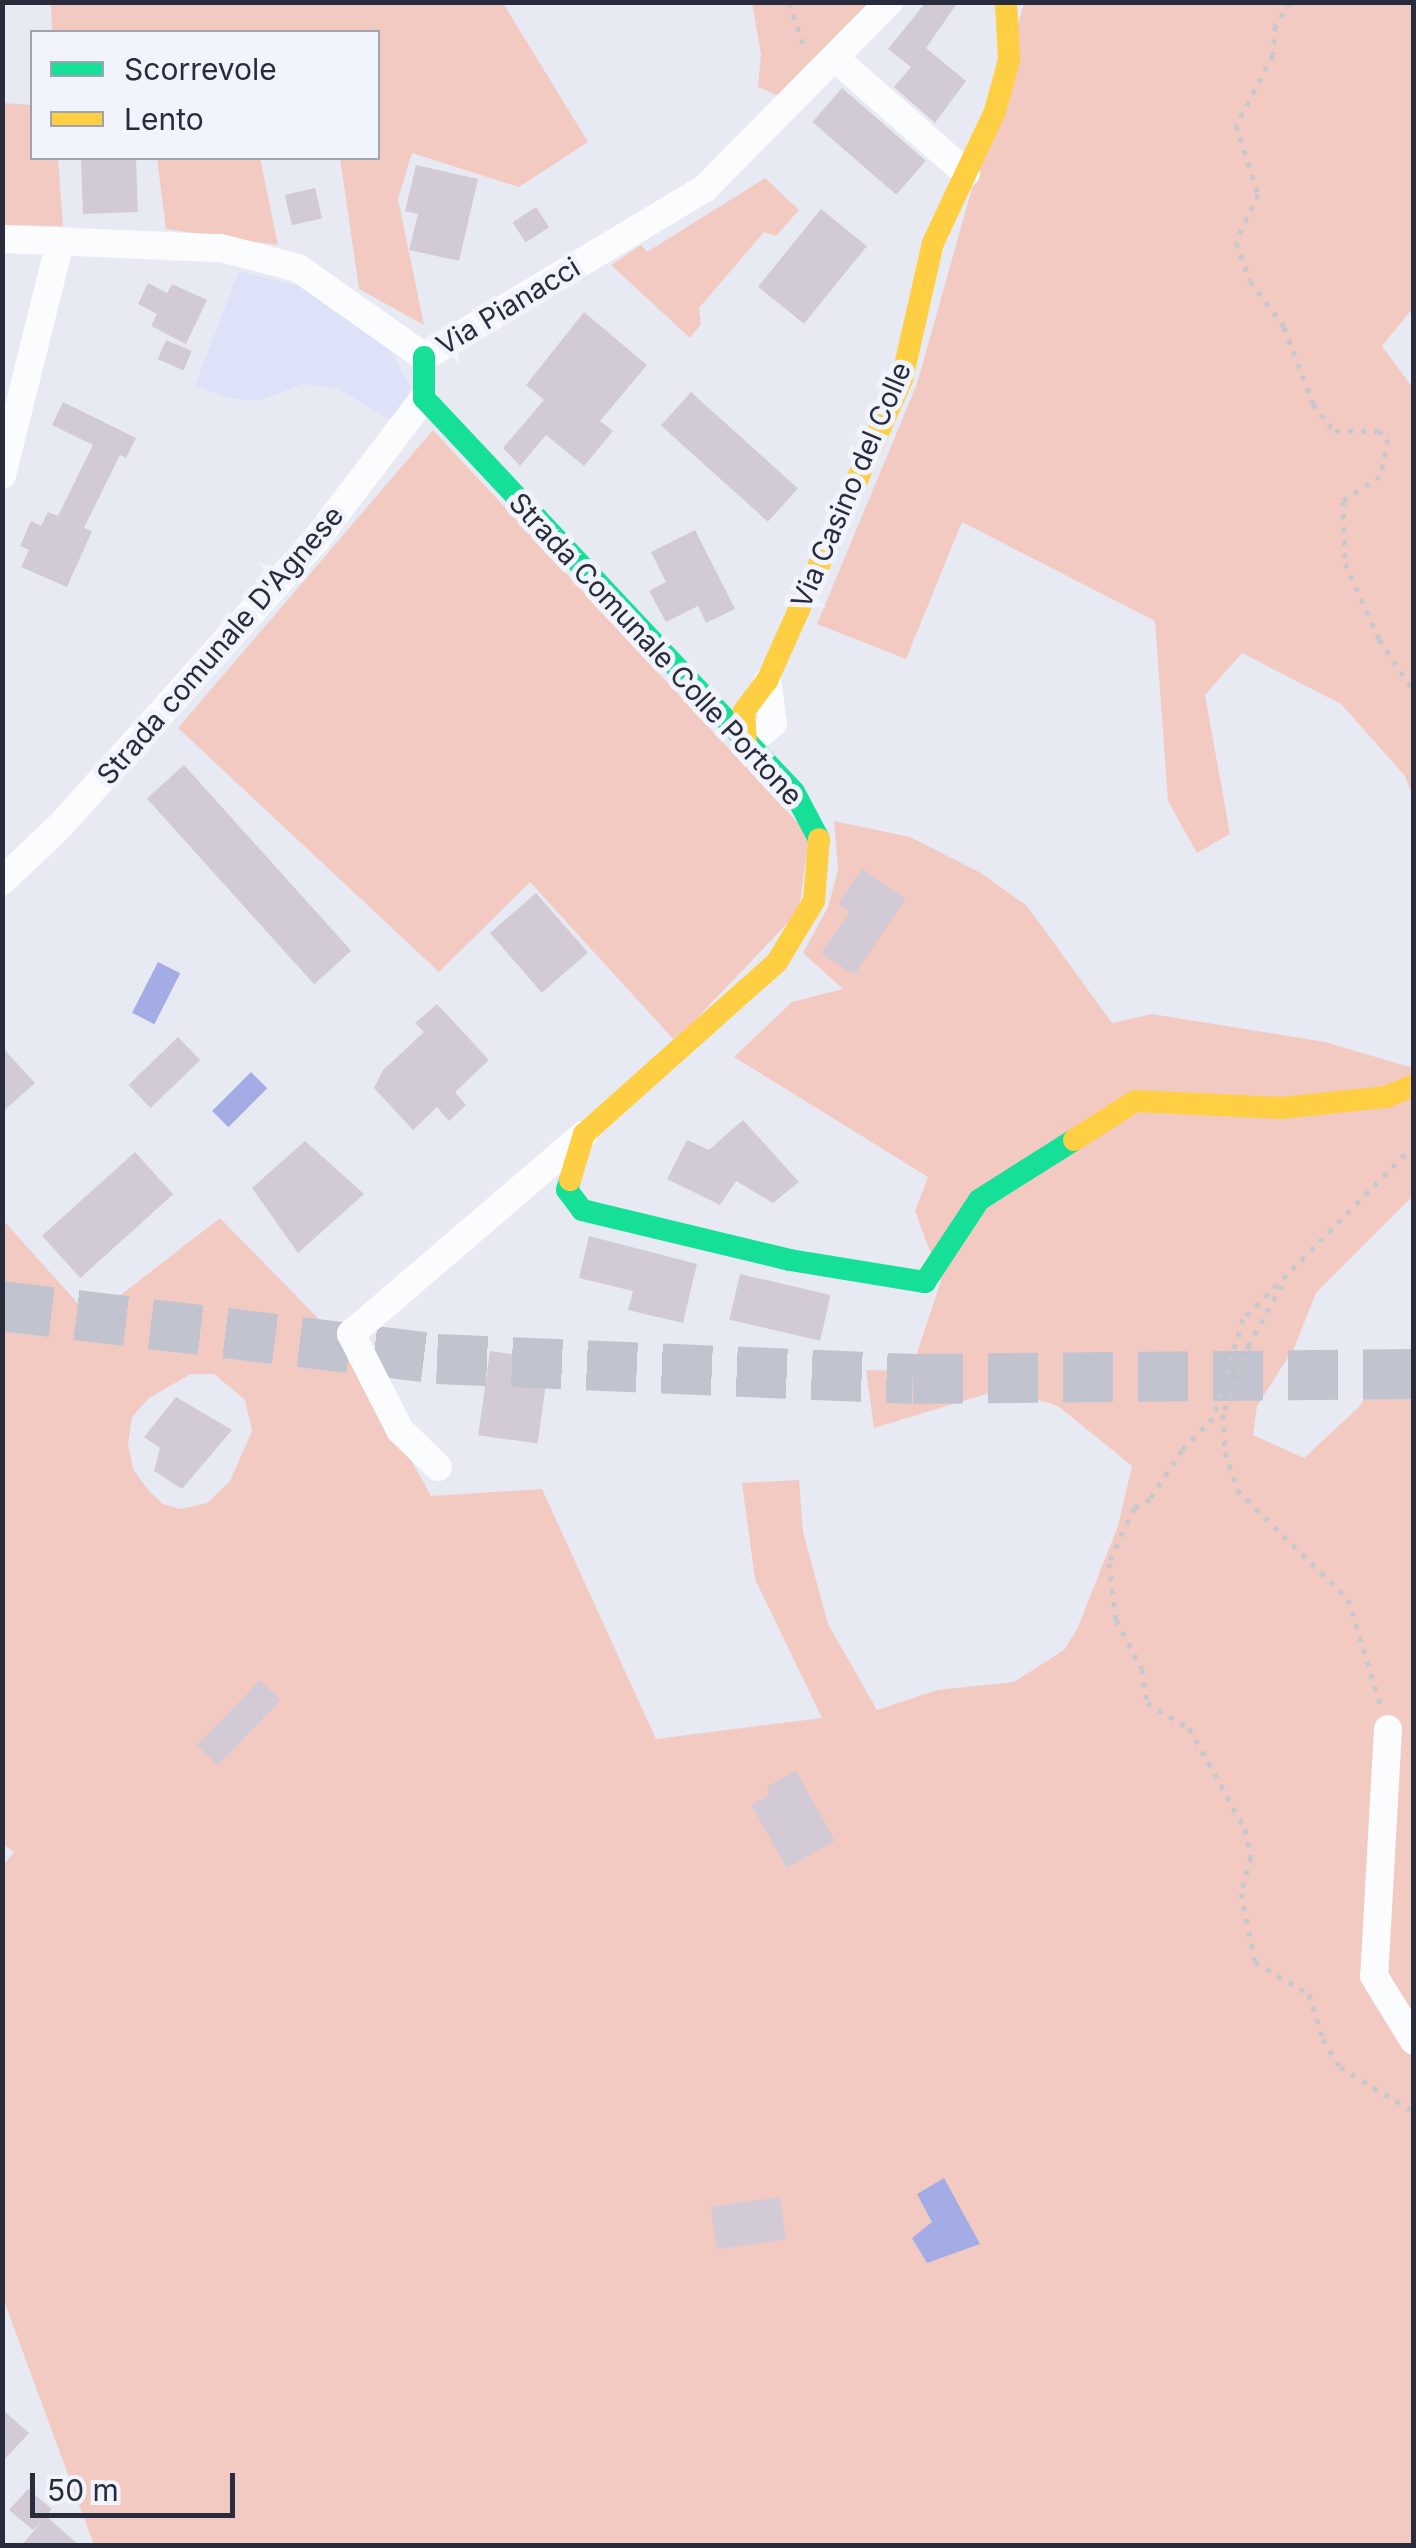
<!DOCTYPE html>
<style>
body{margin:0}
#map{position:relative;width:1416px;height:2548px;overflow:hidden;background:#e7eaf3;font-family:Inter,sans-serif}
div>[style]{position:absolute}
.built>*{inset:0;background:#dde2f8}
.green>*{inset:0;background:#f3cac2}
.water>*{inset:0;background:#a3ace4;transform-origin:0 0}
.building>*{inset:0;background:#d2cbd5;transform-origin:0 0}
.highway-tunnel>*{height:50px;margin-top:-25px;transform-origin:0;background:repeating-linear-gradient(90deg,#c1c4cf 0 50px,transparent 0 75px)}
.path>*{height:5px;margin-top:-2.5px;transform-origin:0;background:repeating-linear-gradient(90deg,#c7c8cd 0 5px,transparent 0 13px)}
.street>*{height:28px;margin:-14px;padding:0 14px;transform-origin:14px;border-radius:14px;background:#fbfcfd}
.fast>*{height:22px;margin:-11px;padding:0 11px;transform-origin:11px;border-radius:11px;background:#16e098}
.slow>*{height:22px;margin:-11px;padding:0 11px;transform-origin:11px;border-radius:11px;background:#ffcf43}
span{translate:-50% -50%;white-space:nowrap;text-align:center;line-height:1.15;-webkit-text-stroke:10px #f1f3fd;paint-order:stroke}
.street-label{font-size:28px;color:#282c3d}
.frame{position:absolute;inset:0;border:5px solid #282c3d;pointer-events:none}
.legend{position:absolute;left:30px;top:30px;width:350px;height:130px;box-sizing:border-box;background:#f1f3fd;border:2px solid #a1a3b0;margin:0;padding:12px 18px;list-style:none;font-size:30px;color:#282c3d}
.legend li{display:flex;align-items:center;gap:20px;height:50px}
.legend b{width:50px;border:2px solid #a1a3b0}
.scale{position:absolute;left:30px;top:2473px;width:205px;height:45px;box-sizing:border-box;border:5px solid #282c3d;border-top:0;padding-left:12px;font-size:30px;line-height:35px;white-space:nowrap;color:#282c3d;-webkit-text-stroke:8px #f1f3fd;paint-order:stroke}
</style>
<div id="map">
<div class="built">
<i style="clip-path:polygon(239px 271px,303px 287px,389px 349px,411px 387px,395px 423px,337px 388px,302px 384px,259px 401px,228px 398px,195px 385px)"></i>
</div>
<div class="green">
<i style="clip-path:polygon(51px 3px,503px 3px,588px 142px,519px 187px,412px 153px,398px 199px,424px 325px,359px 289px,340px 158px,378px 158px,378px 32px,52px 32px)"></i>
<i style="clip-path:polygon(752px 3px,874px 3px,784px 98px,758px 87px,761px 54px)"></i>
<i style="clip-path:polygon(1024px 3px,1413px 3px,1413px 308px,1382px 346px,1413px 388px,1413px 797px,1405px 776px,1341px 704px,1242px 653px,1205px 695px,1230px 834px,1197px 853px,1168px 801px,1155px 621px,962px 522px,906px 659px,817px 624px,917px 384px)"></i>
<i style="clip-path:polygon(3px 103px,32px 105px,32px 158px,58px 158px,63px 226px,3px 225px)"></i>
<i style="clip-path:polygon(157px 158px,260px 158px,278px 245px,166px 229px)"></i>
<i style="clip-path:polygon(765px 178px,799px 210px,776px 236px,764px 232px,699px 308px,701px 324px,690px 338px,611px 265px,641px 245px,647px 252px)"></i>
<i style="clip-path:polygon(433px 430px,809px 835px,799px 911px,675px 1041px,530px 882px,439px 972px,178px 728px)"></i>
<i style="clip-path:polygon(evenodd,834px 821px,910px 837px,981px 873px,1027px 906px,1112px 1023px,1152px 1014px,1325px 1042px,1413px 1068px,1413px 1196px,1316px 1293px,1294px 1348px,1257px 1406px,1253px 1435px,1304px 1458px,1359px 1407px,1386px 1367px,1413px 1350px,1413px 2545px,94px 2545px,3px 2298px,2px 1867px,14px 1852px,2px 1843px,3px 1220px,91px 1318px,220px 1218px,350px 1351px,431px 1496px,542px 1489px,656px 1739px,822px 1718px,755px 1579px,742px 1483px,799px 1480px,803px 1532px,828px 1624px,877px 1710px,937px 1690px,1014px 1682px,1064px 1650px,1077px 1629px,1118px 1526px,1132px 1466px,1058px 1406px,1003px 1389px,874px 1428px,866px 1370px,911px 1371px,941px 1281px,915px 1211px,928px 1177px,734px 1057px,792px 1002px,843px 989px,803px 953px,828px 907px,838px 870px,834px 821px,191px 1374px,214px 1374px,245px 1400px,252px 1431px,230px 1481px,207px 1503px,181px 1509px,163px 1504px,148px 1490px,133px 1469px,128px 1444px,132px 1417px,149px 1398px,191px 1374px)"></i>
</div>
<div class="water">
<i style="left:158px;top:962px;width:25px;height:57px;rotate:27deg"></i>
<i style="left:251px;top:1072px;width:23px;height:55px;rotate:45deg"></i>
<i style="clip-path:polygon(944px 2178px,980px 2244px,927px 2263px,912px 2238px,932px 2222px,917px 2194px)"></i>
</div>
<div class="building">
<i style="clip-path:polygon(926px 2px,958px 2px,926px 48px,966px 81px,935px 123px,894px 87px,911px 67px,888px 49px)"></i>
<i style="left:842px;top:88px;width:111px;height:45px;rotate:41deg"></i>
<i style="left:136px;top:158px;width:54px;height:55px;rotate:88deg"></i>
<i style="clip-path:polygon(416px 165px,478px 179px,459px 261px,409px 250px,418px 214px,405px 211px)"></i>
<i style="left:315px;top:188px;width:31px;height:31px;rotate:77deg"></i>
<i style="left:536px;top:207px;width:24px;height:28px;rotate:57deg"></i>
<i style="left:821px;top:209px;width:59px;height:100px;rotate:39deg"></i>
<i style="clip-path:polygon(148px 283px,167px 293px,172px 284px,207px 300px,186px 344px,151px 326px,157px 314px,138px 304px)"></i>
<i style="clip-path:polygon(584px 312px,647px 365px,600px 421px,613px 431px,584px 466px,546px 435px,520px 466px,503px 448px,544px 400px,526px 385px)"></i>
<i style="left:166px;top:340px;width:28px;height:21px;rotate:23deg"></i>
<i style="left:691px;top:392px;width:144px;height:45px;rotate:42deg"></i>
<i style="clip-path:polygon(63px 402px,136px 438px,126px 458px,120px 455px,84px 528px,92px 531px,67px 587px,21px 567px,29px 550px,20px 546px,31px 521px,41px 526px,48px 512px,58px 516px,93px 445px,52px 425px)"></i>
<i style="clip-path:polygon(695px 530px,735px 609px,706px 623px,698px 606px,666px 622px,649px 591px,666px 582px,651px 552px)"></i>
<i style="left:184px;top:765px;width:250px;height:50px;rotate:48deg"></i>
<i style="clip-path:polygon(862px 869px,906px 899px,854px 975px,821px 953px,850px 912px,838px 903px)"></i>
<i style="left:536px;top:893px;width:79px;height:61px;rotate:49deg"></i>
<i style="clip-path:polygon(437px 1004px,489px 1060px,455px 1092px,466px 1105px,449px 1121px,437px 1107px,413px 1130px,374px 1088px,383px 1070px,424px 1032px,415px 1023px)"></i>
<i style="left:178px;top:1037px;width:32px;height:69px;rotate:46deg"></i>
<i style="clip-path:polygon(2px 1047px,35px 1083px,2px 1112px)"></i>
<i style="clip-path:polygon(743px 1120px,799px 1182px,773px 1203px,736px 1181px,720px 1205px,667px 1179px,687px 1140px,709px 1150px)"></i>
<i style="clip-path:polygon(305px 1141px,364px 1194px,298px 1253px,252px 1188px)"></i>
<i style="left:135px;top:1152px;width:57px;height:125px;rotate:48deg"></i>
<i style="clip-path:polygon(589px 1236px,697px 1264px,683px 1323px,628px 1310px,633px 1291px,579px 1278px)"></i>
<i style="left:740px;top:1274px;width:93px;height:47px;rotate:13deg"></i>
<i style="left:490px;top:1351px;width:60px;height:85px;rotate:8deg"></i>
<i style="clip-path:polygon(176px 1397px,232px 1430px,182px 1489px,154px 1471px,160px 1448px,144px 1437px)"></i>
<i style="left:260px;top:1680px;width:29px;height:91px;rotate:44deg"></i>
<i style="clip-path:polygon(796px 1771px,835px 1841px,787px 1868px,751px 1805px,770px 1794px,766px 1787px)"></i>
<i style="left:780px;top:2197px;width:43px;height:70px;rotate:82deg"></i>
<i style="clip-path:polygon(2px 2409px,29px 2433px,2px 2462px)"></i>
<i style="clip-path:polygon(28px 2489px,52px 2509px,46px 2516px,80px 2546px,21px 2546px,42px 2521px,33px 2530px,9px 2510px)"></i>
</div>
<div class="highway-tunnel">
<i style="left:2px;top:1306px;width:438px;rotate:6.9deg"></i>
<i style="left:437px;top:1359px;width:476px;rotate:2.4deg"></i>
<i style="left:913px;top:1379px;width:501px;rotate:-0.57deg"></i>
</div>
<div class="path">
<i style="left:789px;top:2px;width:51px;rotate:71.6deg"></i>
<i style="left:1290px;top:2px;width:28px;rotate:122deg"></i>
<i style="left:1275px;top:26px;width:29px;rotate:94deg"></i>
<i style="left:1273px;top:55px;width:79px;rotate:117.9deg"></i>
<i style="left:1236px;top:125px;width:72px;rotate:72.3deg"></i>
<i style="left:1258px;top:194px;width:53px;rotate:114.6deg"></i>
<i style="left:1236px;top:242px;width:41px;rotate:70.3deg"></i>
<i style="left:1250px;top:281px;width:57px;rotate:53.5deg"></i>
<i style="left:1284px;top:327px;width:82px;rotate:69.4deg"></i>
<i style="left:1313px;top:404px;width:25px;rotate:53deg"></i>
<i style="left:1328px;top:424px;width:10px;rotate:45deg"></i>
<i style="left:1335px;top:431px;width:43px"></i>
<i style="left:1378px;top:431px;width:13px;rotate:39deg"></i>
<i style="left:1388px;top:439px;width:38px;rotate:102deg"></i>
<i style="left:1380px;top:476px;width:45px;rotate:146deg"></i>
<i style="left:1343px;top:501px;width:62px;rotate:88.2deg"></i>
<i style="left:1345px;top:563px;width:83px;rotate:65.9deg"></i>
<i style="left:1379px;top:639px;width:64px;rotate:56.6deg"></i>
<i style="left:1414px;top:1145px;width:244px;rotate:134.5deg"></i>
<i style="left:1243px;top:1319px;width:103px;rotate:106.9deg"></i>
<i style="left:1213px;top:1418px;width:45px;rotate:134.1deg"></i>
<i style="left:1182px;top:1450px;width:59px;rotate:123.1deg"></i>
<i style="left:1150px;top:1499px;width:18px;rotate:151deg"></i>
<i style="left:1134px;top:1508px;width:60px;rotate:114.4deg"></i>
<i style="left:1109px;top:1563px;width:57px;rotate:83deg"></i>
<i style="left:1116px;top:1620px;width:55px;rotate:62deg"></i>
<i style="left:1142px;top:1669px;width:34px;rotate:82deg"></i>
<i style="left:1147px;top:1703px;width:49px;rotate:30.8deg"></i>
<i style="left:1189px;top:1728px;width:115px;rotate:61deg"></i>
<i style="left:1245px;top:1829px;width:29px;rotate:78deg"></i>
<i style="left:1251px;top:1857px;width:37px;rotate:106deg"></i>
<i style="left:1241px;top:1893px;width:70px;rotate:78.5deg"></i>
<i style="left:1255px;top:1962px;width:63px;rotate:30.7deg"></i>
<i style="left:1309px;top:1994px;width:47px;rotate:72.7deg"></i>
<i style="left:1323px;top:2039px;width:33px;rotate:59deg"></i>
<i style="left:1340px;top:2067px;width:87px;rotate:31.3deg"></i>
<i style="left:1282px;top:1285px;width:68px;rotate:119.2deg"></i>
<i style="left:1249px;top:1344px;width:75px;rotate:110.4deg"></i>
<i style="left:1223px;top:1414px;width:38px;rotate:87deg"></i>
<i style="left:1225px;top:1452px;width:40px;rotate:72deg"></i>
<i style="left:1237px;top:1490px;width:156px;rotate:44.5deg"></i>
<i style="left:1348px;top:1599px;width:113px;rotate:73deg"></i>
</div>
<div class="street">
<i style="left:836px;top:59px;width:173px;rotate:41.2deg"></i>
<i style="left:2px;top:239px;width:219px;rotate:2.4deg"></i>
<i style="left:221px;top:248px;width:80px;rotate:14.6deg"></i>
<i style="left:298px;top:268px;width:154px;rotate:35.2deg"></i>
<i style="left:424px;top:357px;width:328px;rotate:-31deg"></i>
<i style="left:705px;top:188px;width:262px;rotate:-45.3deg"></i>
<i style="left:2px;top:475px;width:240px;rotate:-76deg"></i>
<i style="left:746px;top:745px;width:35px;rotate:-39deg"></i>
<i style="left:773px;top:723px;width:42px;rotate:-98.1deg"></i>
<i style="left:2px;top:881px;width:81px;rotate:-43.5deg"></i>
<i style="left:61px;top:825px;width:381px;rotate:-48.2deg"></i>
<i style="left:315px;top:541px;width:180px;rotate:-52.7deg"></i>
<i style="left:438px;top:1467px;width:53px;rotate:-135.8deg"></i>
<i style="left:400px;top:1430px;width:108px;rotate:-117deg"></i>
<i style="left:351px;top:1334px;width:306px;rotate:-40.6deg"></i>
<i style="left:1388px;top:1729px;width:247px;rotate:93.2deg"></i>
<i style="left:1374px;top:1976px;width:76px;rotate:58.4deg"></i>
</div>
<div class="fast">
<i style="left:424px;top:357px;width:41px;rotate:90deg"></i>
<i style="left:424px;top:398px;width:540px;rotate:46.8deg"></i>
<i style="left:794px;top:792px;width:53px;rotate:62deg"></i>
<i style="left:570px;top:1180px;width:10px;rotate:107deg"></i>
<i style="left:567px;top:1190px;width:25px;rotate:53deg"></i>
<i style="left:582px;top:1210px;width:214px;rotate:13.5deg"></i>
<i style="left:790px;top:1260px;width:137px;rotate:9.3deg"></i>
<i style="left:925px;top:1282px;width:98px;rotate:-56.6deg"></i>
<i style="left:979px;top:1200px;width:112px;rotate:-32.3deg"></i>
</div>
<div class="slow">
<i style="left:746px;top:745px;width:34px;rotate:-93deg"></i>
<i style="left:744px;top:711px;width:38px;rotate:-53deg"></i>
<i style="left:767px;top:681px;width:331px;rotate:-65.9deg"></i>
<i style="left:902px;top:379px;width:139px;rotate:-77.2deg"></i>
<i style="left:933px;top:243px;width:146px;rotate:-64.8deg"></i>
<i style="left:995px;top:111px;width:53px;rotate:-74.6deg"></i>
<i style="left:1009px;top:60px;width:58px;rotate:-93deg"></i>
<i style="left:1074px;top:1140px;width:72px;rotate:-32.6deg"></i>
<i style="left:1135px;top:1101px;width:146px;rotate:2.7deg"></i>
<i style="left:1281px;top:1108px;width:106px;rotate:-6deg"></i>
<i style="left:1386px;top:1097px;width:30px;rotate:-23deg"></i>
<i style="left:570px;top:1180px;width:48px;rotate:-73.1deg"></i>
<i style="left:584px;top:1134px;width:259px;rotate:-41.7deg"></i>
<i style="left:777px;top:962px;width:71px;rotate:-58.8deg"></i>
<i style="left:814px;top:901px;width:62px;rotate:-85.4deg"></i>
</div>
<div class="street-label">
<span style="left:508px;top:306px;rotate:-31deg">Via Pianacci</span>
<span style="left:851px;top:485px;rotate:-67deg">Via Casino del Colle</span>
<span style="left:220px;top:645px;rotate:-49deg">Strada comunale D'Agnese</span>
<span style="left:656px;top:649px;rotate:47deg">Strada Comunale Colle Portone</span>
</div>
<div class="frame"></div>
<ul class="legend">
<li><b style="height:12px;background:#16e098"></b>Scorrevole</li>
<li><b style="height:12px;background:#ffcf43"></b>Lento</li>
</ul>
<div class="scale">50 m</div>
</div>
